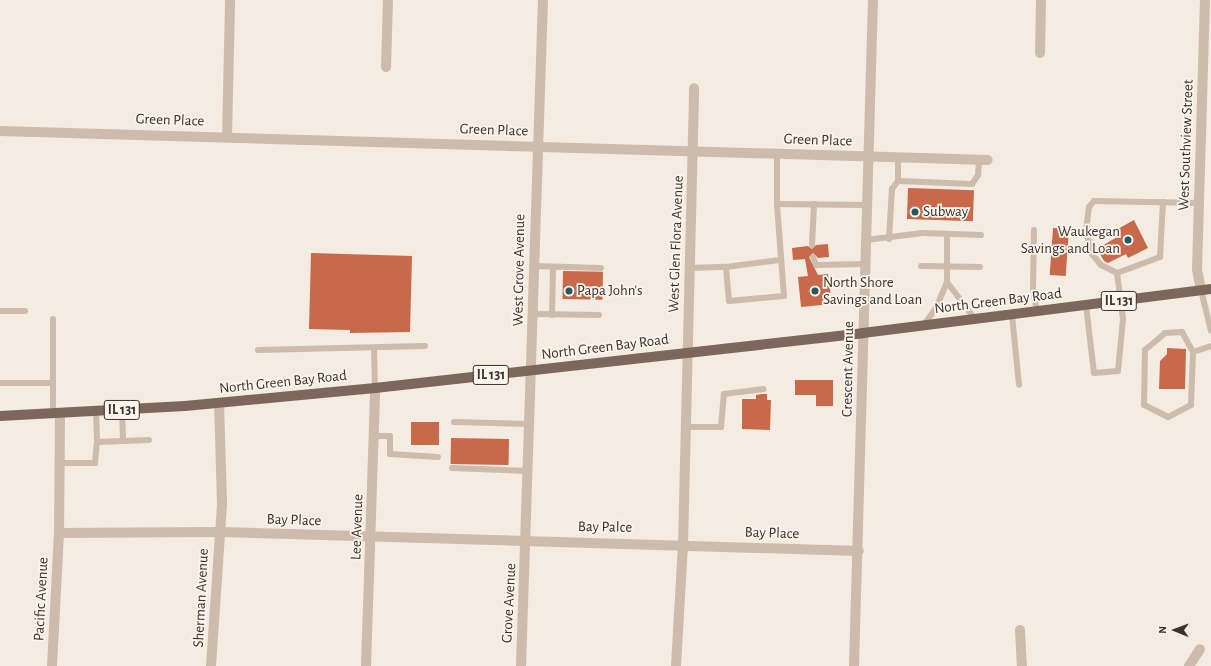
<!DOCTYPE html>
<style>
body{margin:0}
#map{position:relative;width:1211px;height:666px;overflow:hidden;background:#f4ebe1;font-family:"Alegreya Sans",sans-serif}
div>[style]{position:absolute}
.building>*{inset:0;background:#c8694b;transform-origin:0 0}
.service>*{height:6px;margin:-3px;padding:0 3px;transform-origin:3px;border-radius:3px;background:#cdbbac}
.minor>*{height:10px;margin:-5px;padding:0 5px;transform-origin:5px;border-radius:5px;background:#cdbbac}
.primary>*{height:10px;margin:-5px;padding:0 5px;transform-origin:5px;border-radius:5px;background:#7d675c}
.dots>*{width:11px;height:11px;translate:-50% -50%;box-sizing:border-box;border:2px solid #fbf5ee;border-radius:50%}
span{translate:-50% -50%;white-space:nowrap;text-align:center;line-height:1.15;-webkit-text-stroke:3.5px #fbf5ee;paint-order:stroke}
.shield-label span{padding:1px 3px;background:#fbf5ee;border:1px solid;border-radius:3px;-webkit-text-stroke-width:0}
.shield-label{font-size:14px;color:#3b302b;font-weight:700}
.street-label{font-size:15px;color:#3b302b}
.poi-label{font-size:15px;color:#3b302b}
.left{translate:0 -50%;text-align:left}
.right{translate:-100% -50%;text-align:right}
.north{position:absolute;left:1155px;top:610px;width:40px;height:40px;-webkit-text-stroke:3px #fbf5ee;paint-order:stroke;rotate:271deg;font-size:11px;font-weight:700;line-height:16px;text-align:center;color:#3b302b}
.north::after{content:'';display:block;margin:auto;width:14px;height:18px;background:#3b302b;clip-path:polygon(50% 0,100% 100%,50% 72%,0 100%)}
</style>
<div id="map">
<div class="building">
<i style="left:908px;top:188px;width:66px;height:31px;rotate:2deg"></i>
<i style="clip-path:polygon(1134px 220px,1148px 248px,1128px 258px,1126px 254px,1108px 263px,1104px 261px,1097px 249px,1117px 237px,1114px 231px)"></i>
<i style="left:1053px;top:228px;width:16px;height:47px;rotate:4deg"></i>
<i style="clip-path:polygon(828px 244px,829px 257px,818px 258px,813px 253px,809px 257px,818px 275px,828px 274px,832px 304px,801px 307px,798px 277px,808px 276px,805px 259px,793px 260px,792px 248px,808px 246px,812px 249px,816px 245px)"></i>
<i style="clip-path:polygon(311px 253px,412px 256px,410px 332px,350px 333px,350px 330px,309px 329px)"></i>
<i style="left:563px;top:271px;width:40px;height:28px;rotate:1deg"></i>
<i style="clip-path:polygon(1167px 348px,1186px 349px,1185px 389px,1159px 389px,1160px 361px,1167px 354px)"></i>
<i style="clip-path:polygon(795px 380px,833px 380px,833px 406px,816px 406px,816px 395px,795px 395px)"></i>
<i style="clip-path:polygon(762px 394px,767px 394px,767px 400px,771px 400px,770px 430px,742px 429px,742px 399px,756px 399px,756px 395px)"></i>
<i style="left:411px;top:422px;width:28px;height:23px"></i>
<i style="left:451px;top:438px;width:58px;height:26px;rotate:1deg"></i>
</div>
<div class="service">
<i style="left:777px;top:154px;width:50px;rotate:90deg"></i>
<i style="left:777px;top:204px;width:90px;rotate:0.6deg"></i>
<i style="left:898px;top:181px;width:74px;rotate:2.3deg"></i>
<i style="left:972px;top:184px;width:11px;rotate:-56deg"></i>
<i style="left:978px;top:175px;width:15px;rotate:-86deg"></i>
<i style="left:1034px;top:230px;width:59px;rotate:91deg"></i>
<i style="left:1033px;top:289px;width:23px;rotate:80deg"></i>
<i style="left:889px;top:239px;width:50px;rotate:-86.6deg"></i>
<i style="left:892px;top:189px;width:10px;rotate:-53deg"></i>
<i style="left:898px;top:181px;width:24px;rotate:-90deg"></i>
<i style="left:866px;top:240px;width:57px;rotate:-7deg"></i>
<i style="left:923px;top:233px;width:58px;rotate:2deg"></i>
<i style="left:812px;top:245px;width:41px;rotate:-87.2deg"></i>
<i style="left:813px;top:257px;width:9px;rotate:69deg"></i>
<i style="left:816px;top:265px;width:50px;rotate:-1.1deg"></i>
<i style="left:534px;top:266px;width:67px;rotate:1.7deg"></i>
<i style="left:921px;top:266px;width:59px;rotate:1deg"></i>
<i style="left:726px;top:267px;width:34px;rotate:85deg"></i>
<i style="left:729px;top:301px;width:55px;rotate:-5.2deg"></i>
<i style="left:784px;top:296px;width:92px;rotate:-94.4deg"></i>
<i style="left:690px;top:268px;width:36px;rotate:-2deg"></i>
<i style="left:726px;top:267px;width:54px;rotate:-7.4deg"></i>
<i style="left:1117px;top:273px;width:46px;rotate:-20.4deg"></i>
<i style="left:1160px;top:257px;width:55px;rotate:-86.9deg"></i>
<i style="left:947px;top:282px;width:46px;rotate:52.9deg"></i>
<i style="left:1201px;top:290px;width:42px;rotate:76.3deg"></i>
<i style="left:1086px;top:305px;width:68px;rotate:83.3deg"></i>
<i style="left:1094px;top:373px;width:24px;rotate:-5deg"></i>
<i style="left:1118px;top:371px;width:52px;rotate:-84.5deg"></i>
<i style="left:1123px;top:319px;width:46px;rotate:-97.4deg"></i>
<i style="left:1117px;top:273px;width:18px;rotate:-153deg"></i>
<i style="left:1101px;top:265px;width:14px;rotate:-129deg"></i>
<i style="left:1092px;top:254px;width:24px;rotate:-105deg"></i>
<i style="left:1086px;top:231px;width:24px;rotate:-83deg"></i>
<i style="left:1089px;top:207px;width:8px;rotate:-50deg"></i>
<i style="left:1094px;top:201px;width:105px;rotate:1.1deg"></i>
<i style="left:0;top:311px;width:25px"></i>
<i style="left:533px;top:314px;width:66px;rotate:0.9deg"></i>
<i style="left:552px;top:315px;width:48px;rotate:-88.8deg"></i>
<i style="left:1012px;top:315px;width:70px;rotate:84.3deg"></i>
<i style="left:53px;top:319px;width:95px;rotate:90deg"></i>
<i style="left:923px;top:326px;width:22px;rotate:-54deg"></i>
<i style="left:936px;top:308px;width:28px;rotate:-67deg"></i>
<i style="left:947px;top:282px;width:48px;rotate:-90deg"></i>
<i style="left:1182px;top:332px;width:23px;rotate:61deg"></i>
<i style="left:1193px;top:352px;width:53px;rotate:92.2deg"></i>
<i style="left:1191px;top:405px;width:26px;rotate:152deg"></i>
<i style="left:1168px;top:417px;width:27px;rotate:-153deg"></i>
<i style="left:1144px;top:405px;width:55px;rotate:-89deg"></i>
<i style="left:1145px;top:350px;width:26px;rotate:-40deg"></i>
<i style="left:1165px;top:333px;width:17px;rotate:-3deg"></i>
<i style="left:374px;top:348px;width:40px;rotate:88.6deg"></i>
<i style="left:258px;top:350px;width:167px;rotate:-1.4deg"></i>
<i style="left:1193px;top:352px;width:19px;rotate:-18deg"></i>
<i style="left:0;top:383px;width:53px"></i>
<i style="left:122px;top:410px;width:31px;rotate:88deg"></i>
<i style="left:96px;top:412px;width:30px;rotate:88deg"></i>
<i style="left:454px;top:422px;width:76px;rotate:1.5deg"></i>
<i style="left:686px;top:427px;width:35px"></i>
<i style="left:721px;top:427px;width:33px;rotate:-85deg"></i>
<i style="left:724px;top:394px;width:40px;rotate:-7.1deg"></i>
<i style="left:375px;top:436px;width:15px"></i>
<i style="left:390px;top:436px;width:18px;rotate:90deg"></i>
<i style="left:390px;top:454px;width:48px;rotate:3.6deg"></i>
<i style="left:60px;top:463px;width:35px"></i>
<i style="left:95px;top:463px;width:21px;rotate:-85deg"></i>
<i style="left:97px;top:442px;width:52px;rotate:-2.2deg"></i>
<i style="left:452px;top:468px;width:76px;rotate:2.3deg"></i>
</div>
<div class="minor">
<i style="left:1040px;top:53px;width:53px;rotate:-88.9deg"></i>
<i style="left:386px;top:67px;width:67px;rotate:-88.3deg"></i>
<i style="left:0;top:131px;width:988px;rotate:1.68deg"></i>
<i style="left:227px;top:137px;width:137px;rotate:-88.7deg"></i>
<i style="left:1201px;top:290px;width:21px;rotate:-101deg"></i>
<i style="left:1197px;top:269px;width:269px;rotate:-88.3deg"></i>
<i style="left:59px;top:533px;width:161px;rotate:-0.4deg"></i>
<i style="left:220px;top:532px;width:639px;rotate:1.7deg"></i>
<i style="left:1020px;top:630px;width:36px;rotate:87deg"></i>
<i style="left:52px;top:666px;width:133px;rotate:-87deg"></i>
<i style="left:59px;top:533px;width:120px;rotate:-89.5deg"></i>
<i style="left:211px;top:666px;width:163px;rotate:-86.1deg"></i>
<i style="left:222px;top:503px;width:99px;rotate:-91.7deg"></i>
<i style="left:366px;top:666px;width:278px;rotate:-88.1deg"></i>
<i style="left:521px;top:666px;width:666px;rotate:-88.11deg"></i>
<i style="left:676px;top:666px;width:121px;rotate:-86.7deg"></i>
<i style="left:683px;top:545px;width:457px;rotate:-88.6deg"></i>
<i style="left:854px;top:666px;width:666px;rotate:-88.37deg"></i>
<i style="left:1189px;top:666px;width:20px;rotate:-57deg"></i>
</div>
<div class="primary">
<i style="left:0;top:416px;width:185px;rotate:-3.1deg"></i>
<i style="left:185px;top:406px;width:191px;rotate:-5.4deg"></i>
<i style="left:375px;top:388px;width:491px;rotate:-6.4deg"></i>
<i style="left:863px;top:333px;width:351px;rotate:-7.2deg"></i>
</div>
<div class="dots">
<i style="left:915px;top:212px;background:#1f5a5e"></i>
<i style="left:1128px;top:240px;background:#1f5a5e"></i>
<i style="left:569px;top:291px;background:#1f5a5e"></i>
<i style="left:815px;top:291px;background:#1f5a5e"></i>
</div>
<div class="shield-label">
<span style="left:1119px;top:301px">IL 131</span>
<span style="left:491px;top:375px">IL 131</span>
<span style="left:122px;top:410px">IL 131</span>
</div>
<div class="street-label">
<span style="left:170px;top:120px;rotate:2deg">Green Place</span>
<span style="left:494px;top:130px;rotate:2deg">Green Place</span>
<span style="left:818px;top:140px;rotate:2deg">Green Place</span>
<span style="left:1186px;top:145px;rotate:-88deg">West Southview Street</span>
<span style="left:676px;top:244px;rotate:-88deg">West Glen Flora Avenue</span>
<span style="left:519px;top:270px;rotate:-89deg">West Grove Avenue</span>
<span style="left:998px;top:301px;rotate:-7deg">North Green Bay Road</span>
<span style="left:605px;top:347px;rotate:-7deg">North Green Bay Road</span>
<span style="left:848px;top:369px;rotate:-89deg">Crescent Avenue</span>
<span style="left:283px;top:382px;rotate:-6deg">North Green Bay Road</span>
<span style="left:294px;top:520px;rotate:2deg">Bay Place</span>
<span style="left:357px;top:527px;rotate:-88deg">Lee Avenue</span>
<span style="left:605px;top:527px;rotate:1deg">Bay Palce</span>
<span style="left:772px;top:533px;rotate:2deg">Bay Place</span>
<span style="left:201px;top:598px;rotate:-87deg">Sherman Avenue</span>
<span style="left:41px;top:599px;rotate:-87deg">Pacific Avenue</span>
<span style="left:509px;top:603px;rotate:-87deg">Grove Avenue</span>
</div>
<div class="poi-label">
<span class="left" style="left:923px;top:212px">Subway</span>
<span class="right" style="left:1120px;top:240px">Waukegan<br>Savings and Loan</span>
<span class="left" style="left:823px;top:291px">North Shore<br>Savings and Loan</span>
<span class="left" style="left:577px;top:291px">Papa John's</span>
</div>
<div class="north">N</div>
</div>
